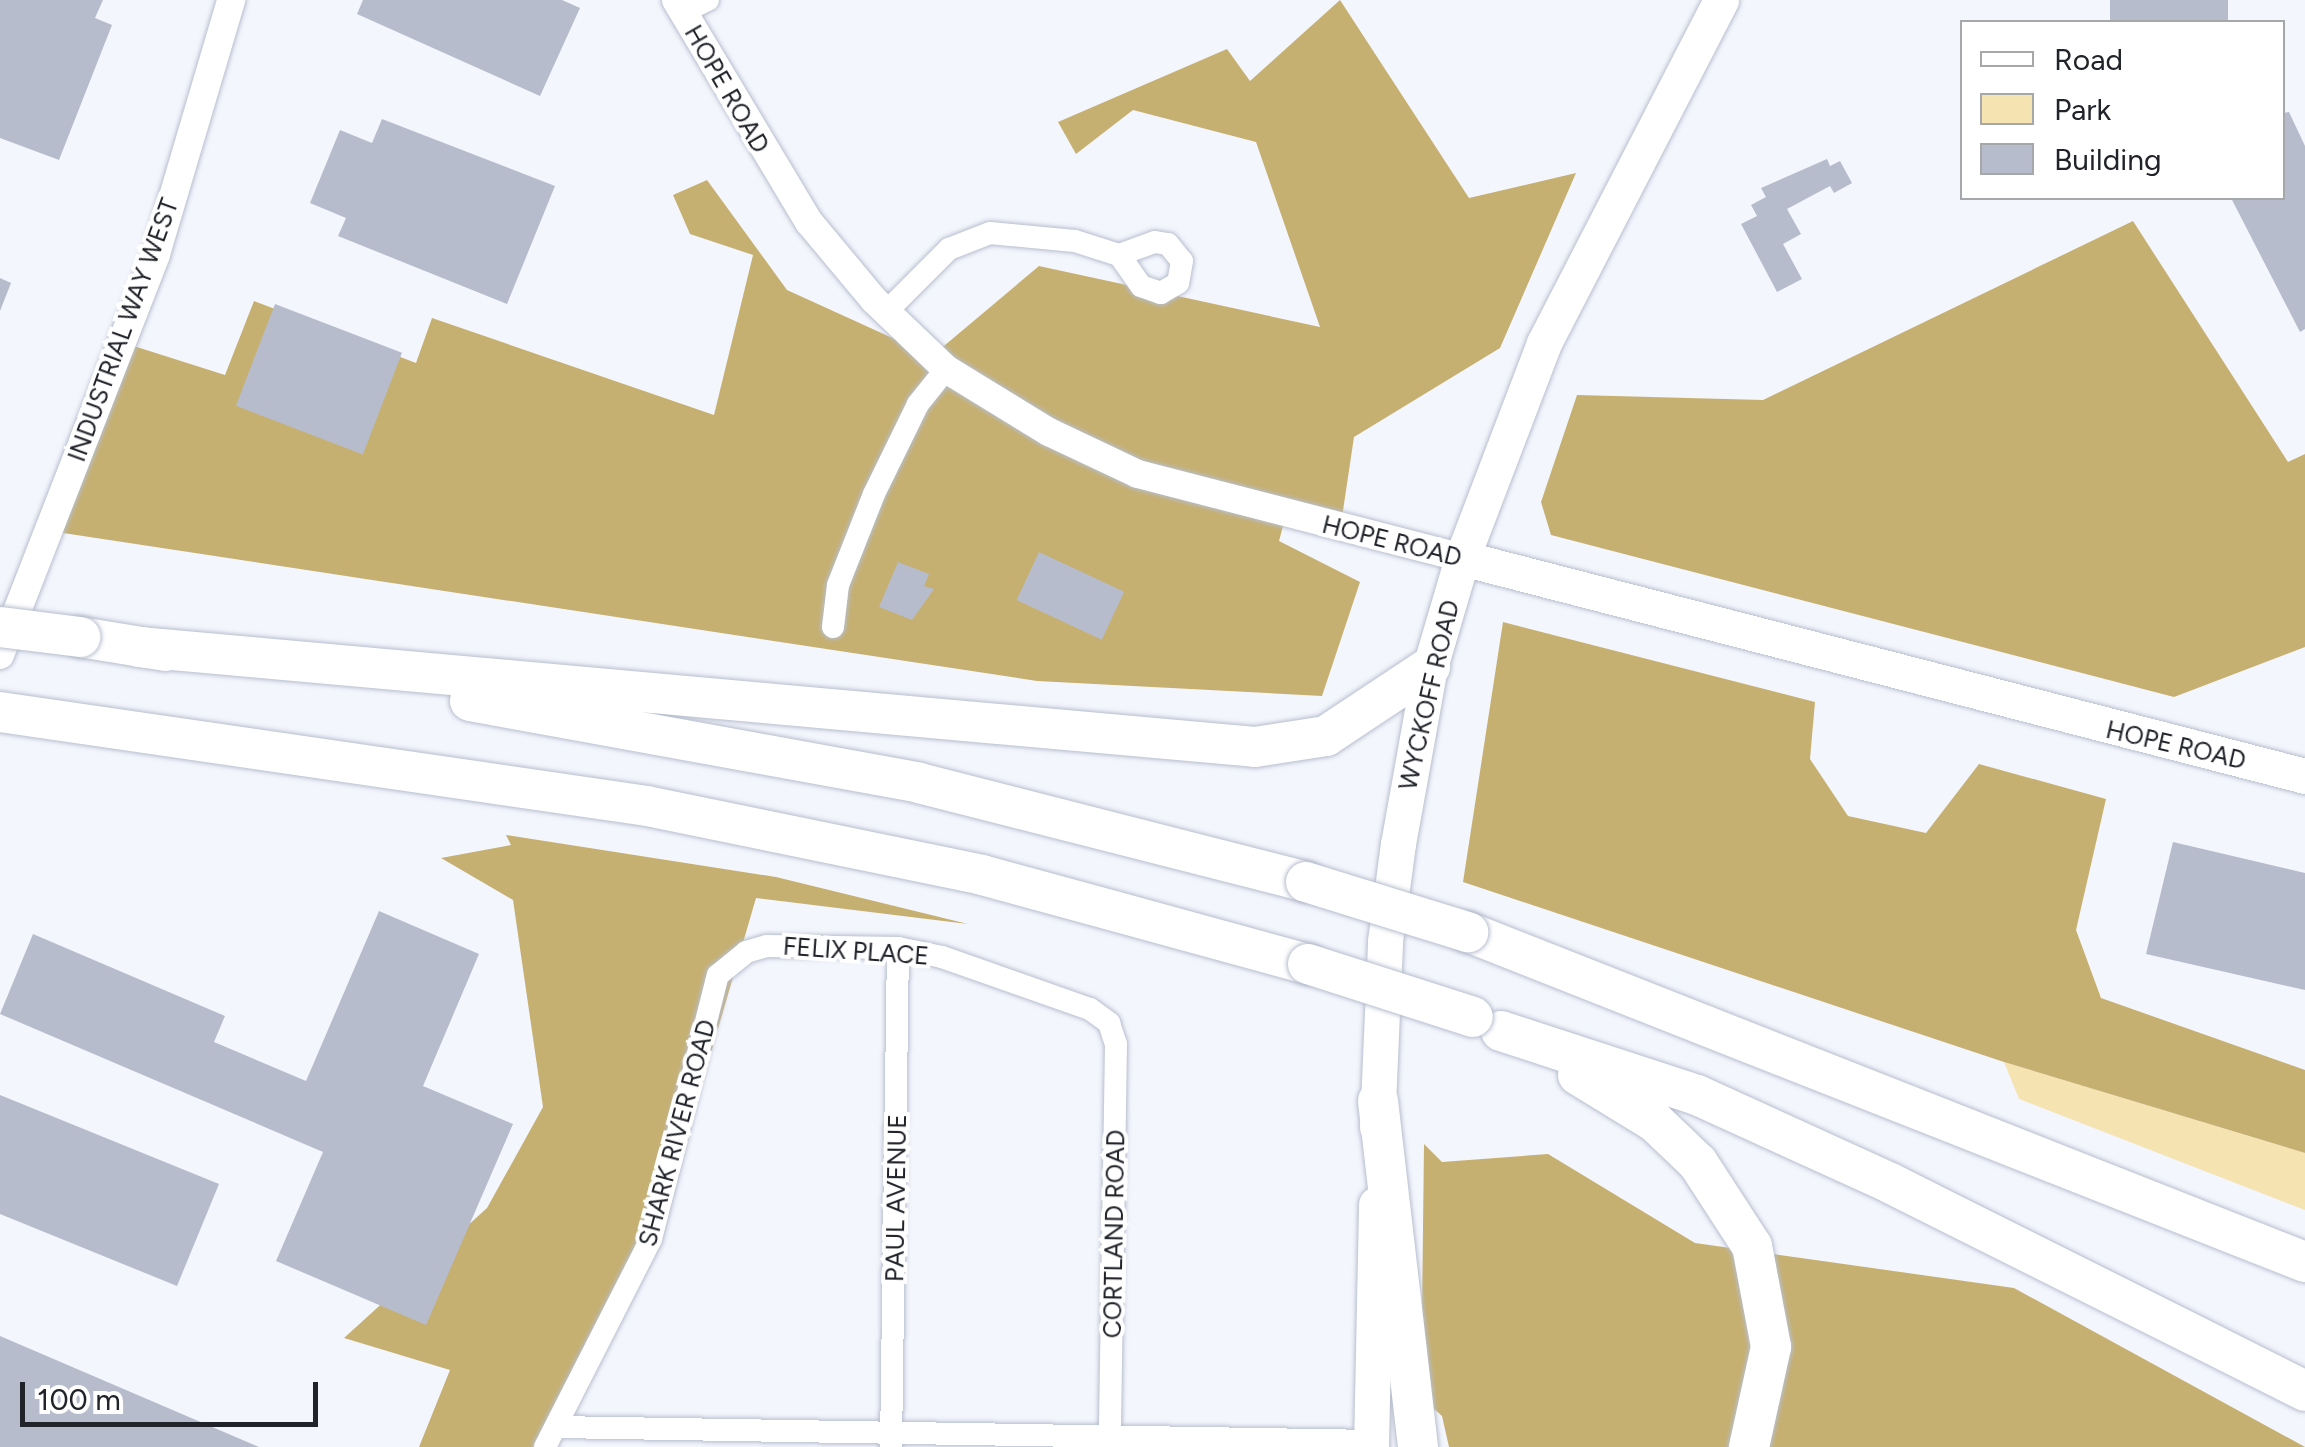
<!DOCTYPE html>
<style>
body{margin:0}
#map{position:relative;width:2305px;height:1447px;overflow:hidden;background:#f4f6fd;font-family:Figtree,sans-serif}
div>[style]{position:absolute}
.green>*{inset:0;background:#f5e3b2}
.forest>*{inset:0;background:#c6b071}
.building>*{inset:0;background:#b6bccc;transform-origin:0 0}
.roads{filter:drop-shadow(0 0 2px #b7bece) drop-shadow(0 0 2px #b7bece)}
.minor>*{height:22px;margin:-11px;padding:0 11px;transform-origin:11px;border-radius:11px;background:#fff}
.tertiary>*{height:28px;margin:-14px;padding:0 14px;transform-origin:14px;border-radius:14px;background:#fff}
.primary>*{height:35px;margin:-17.5px;padding:0 17.5px;transform-origin:17.5px;border-radius:17.5px;background:#fff}
.motorway>*{height:40px;margin:-20px;padding:0 20px;transform-origin:20px;border-radius:20px;background:#fff}
.bridges{filter:drop-shadow(0 0 2px #b7bece) drop-shadow(0 0 2px #b7bece)}
.motorway-bridge>*{height:40px;margin:-20px;padding:0 20px;transform-origin:20px;border-radius:20px;background:#fff}
span{translate:-50% -50%;white-space:nowrap;text-align:center;line-height:1.15;-webkit-text-stroke:8px #fff;paint-order:stroke}
.street-label{font-size:25px;color:#202329}
.legend{position:absolute;left:1960px;top:20px;width:325px;height:180px;box-sizing:border-box;background:#fff;border:2px solid #a6a7a9;margin:0;padding:12px 18px;list-style:none;font-size:30px;color:#202329}
.legend li{display:flex;align-items:center;gap:20px;height:50px}
.legend b{width:50px;border:2px solid #a6a7a9}
.scale{position:absolute;left:20px;top:1382px;width:298px;height:45px;box-sizing:border-box;border:5px solid #202329;border-top:0;padding-left:12px;font-size:30px;line-height:35px;white-space:nowrap;color:#202329;-webkit-text-stroke:8px #fff;paint-order:stroke}
</style>
<div id="map">
<div class="green">
<i style="clip-path:polygon(2004px 1062px,2305px 1153px,2305px 1210px,2019px 1099px)"></i>
</div>
<div class="forest">
<i style="clip-path:polygon(1340px 0,1469px 198px,1576px 173px,1500px 348px,1354px 437px,1341px 524px,1286px 515px,1279px 541px,1360px 582px,1322px 696px,1037px 681px,50px 531px,118px 341px,225px 375px,254px 301px,416px 363px,432px 318px,714px 415px,753px 255px,690px 234px,673px 195px,707px 180px,787px 290px,932px 356px,1039px 266px,1320px 327px,1256px 142px,1133px 110px,1076px 154px,1058px 122px,1227px 49px,1250px 81px)"></i>
<i style="clip-path:polygon(2133px 221px,2288px 462px,2305px 454px,2305px 647px,2174px 697px,1551px 535px,1541px 502px,1577px 395px,1763px 400px)"></i>
<i style="clip-path:polygon(1503px 622px,1815px 702px,1810px 759px,1848px 816px,1926px 833px,1979px 764px,2106px 799px,2076px 930px,2101px 998px,2305px 1070px,2305px 1153px,2004px 1062px,1463px 882px)"></i>
<i style="clip-path:polygon(506px 835px,776px 877px,968px 924px,756px 898px,667px 1204px,542px 1447px,419px 1447px,450px 1370px,344px 1338px,487px 1208px,543px 1107px,513px 900px,441px 858px,511px 845px)"></i>
<i style="clip-path:polygon(1424px 1144px,1442px 1162px,1548px 1154px,1695px 1243px,2014px 1288px,2305px 1447px,1449px 1447px,1442px 1416px,1421px 1397px)"></i>
</div>
<div class="building">
<i style="clip-path:polygon(0 0,103px 0,95px 18px,112px 25px,59px 160px,0 138px)"></i>
<i style="clip-path:polygon(363px 0,562px 0,580px 8px,540px 96px,357px 14px)"></i>
<i style="left:2110px;top:0;width:118px;height:25px"></i>
<i style="clip-path:polygon(2289px 112px,2305px 146px,2305px 329px,2300px 332px,2231px 198px,2282px 198px,2282px 113px)"></i>
<i style="clip-path:polygon(382px 119px,555px 186px,507px 304px,338px 236px,346px 218px,310px 203px,340px 130px,372px 143px)"></i>
<i style="clip-path:polygon(1827px 159px,1830px 166px,1840px 161px,1852px 183px,1834px 193px,1830px 186px,1787px 209px,1801px 234px,1783px 244px,1802px 279px,1777px 292px,1741px 224px,1757px 216px,1751px 205px,1766px 197px,1761px 188px)"></i>
<i style="clip-path:polygon(0 278px,11px 283px,0 311px)"></i>
<i style="left:275px;top:304px;width:136px;height:109px;rotate:21deg"></i>
<i style="left:1039px;top:552px;width:94px;height:53px;rotate:25deg"></i>
<i style="clip-path:polygon(898px 562px,929px 574px,924px 586px,934px 589px,912px 620px,879px 607px)"></i>
<i style="clip-path:polygon(2173px 842px,2305px 873px,2305px 990px,2146px 954px)"></i>
<i style="clip-path:polygon(379px 911px,479px 954px,423px 1086px,513px 1124px,426px 1325px,276px 1261px,323px 1152px,0 1014px,33px 934px,225px 1016px,214px 1042px,306px 1081px)"></i>
<i style="clip-path:polygon(0 1095px,219px 1184px,177px 1286px,0 1214px)"></i>
<i style="clip-path:polygon(0 1336px,259px 1447px,0 1447px)"></i>
</div>
<div class="roads">
<div class="minor">
<i style="left:683px;top:12px;width:28px;rotate:-26deg"></i>
<i style="left:1155px;top:242px;width:13px;rotate:9deg"></i>
<i style="left:1168px;top:244px;width:22px;rotate:51deg"></i>
<i style="left:1182px;top:261px;width:22px;rotate:100deg"></i>
<i style="left:1178px;top:283px;width:20px;rotate:150deg"></i>
<i style="left:1161px;top:293px;width:21px;rotate:-161deg"></i>
<i style="left:1141px;top:286px;width:38px;rotate:-125deg"></i>
<i style="left:1119px;top:255px;width:38px;rotate:-20deg"></i>
<i style="left:886px;top:312px;width:89px;rotate:-45deg"></i>
<i style="left:949px;top:249px;width:44px;rotate:-21.3deg"></i>
<i style="left:990px;top:233px;width:85px;rotate:5.4deg"></i>
<i style="left:1075px;top:241px;width:46px;rotate:17.7deg"></i>
<i style="left:833px;top:627px;width:42px;rotate:-83.2deg"></i>
<i style="left:838px;top:585px;width:98px;rotate:-68.4deg"></i>
<i style="left:874px;top:494px;width:100px;rotate:-63.9deg"></i>
<i style="left:918px;top:404px;width:45px;rotate:-51.3deg"></i>
<i style="left:556px;top:1427px;width:815px;rotate:0.98deg"></i>
<i style="left:545px;top:1447px;width:233px;rotate:-63deg"></i>
<i style="left:651px;top:1239px;width:272px;rotate:-75.8deg"></i>
<i style="left:718px;top:975px;width:36px;rotate:-39deg"></i>
<i style="left:746px;top:952px;width:22px;rotate:-16deg"></i>
<i style="left:767px;top:946px;width:131px;rotate:0.9deg"></i>
<i style="left:898px;top:948px;width:45px;rotate:11.6deg"></i>
<i style="left:942px;top:957px;width:157px;rotate:19.4deg"></i>
<i style="left:1090px;top:1009px;width:24px;rotate:36deg"></i>
<i style="left:1109px;top:1023px;width:22px;rotate:72deg"></i>
<i style="left:1116px;top:1044px;width:403px;rotate:90.9deg"></i>
<i style="left:891px;top:1447px;width:499px;rotate:-89.2deg"></i>
</div>
<div class="tertiary">
<i style="left:676px;top:0;width:259px;rotate:59.1deg"></i>
<i style="left:809px;top:222px;width:102px;rotate:50.2deg"></i>
<i style="left:874px;top:300px;width:100px;rotate:43.8deg"></i>
<i style="left:946px;top:369px;width:121px;rotate:31.5deg"></i>
<i style="left:1049px;top:432px;width:98px;rotate:25.3deg"></i>
<i style="left:1138px;top:474px;width:335px;rotate:14.5deg"></i>
<i style="left:0;top:655px;width:430px;rotate:-68.7deg"></i>
<i style="left:156px;top:254px;width:265px;rotate:-73.5deg"></i>
</div>
<div class="primary">
<i style="left:1462px;top:558px;width:871px;rotate:14.5deg"></i>
<i style="left:1377px;top:1127px;width:186px;rotate:-87.5deg"></i>
<i style="left:1385px;top:941px;width:98px;rotate:-82.4deg"></i>
<i style="left:1398px;top:844px;width:180px;rotate:-79.8deg"></i>
<i style="left:1430px;top:667px;width:114px;rotate:-73.6deg"></i>
<i style="left:1462px;top:558px;width:230px;rotate:-69.1deg"></i>
<i style="left:1544px;top:343px;width:386px;rotate:-62.7deg"></i>
<i style="left:1371px;top:1447px;width:243px;rotate:-88.8deg"></i>
</div>
<div class="motorway">
<i style="left:80px;top:637px;width:87px;rotate:9.2deg"></i>
<i style="left:139px;top:647px;width:1120px;rotate:5.12deg"></i>
<i style="left:1255px;top:747px;width:72px;rotate:-8.8deg"></i>
<i style="left:1326px;top:736px;width:125px;rotate:-33.6deg"></i>
<i style="left:470px;top:701px;width:456px;rotate:10.3deg"></i>
<i style="left:919px;top:783px;width:399px;rotate:14.3deg"></i>
<i style="left:0;top:712px;width:654px;rotate:8.27deg"></i>
<i style="left:647px;top:806px;width:342px;rotate:11.6deg"></i>
<i style="left:982px;top:875px;width:338px;rotate:15.3deg"></i>
<i style="left:1468px;top:932px;width:900px;rotate:21.52deg"></i>
<i style="left:1501px;top:1031px;width:206px;rotate:18.1deg"></i>
<i style="left:1697px;top:1095px;width:212px;rotate:24.5deg"></i>
<i style="left:1890px;top:1183px;width:464px;rotate:26.6deg"></i>
<i style="left:1578px;top:1075px;width:90px;rotate:31.4deg"></i>
<i style="left:1655px;top:1122px;width:59px;rotate:43.6deg"></i>
<i style="left:1698px;top:1163px;width:99px;rotate:57deg"></i>
<i style="left:1752px;top:1246px;width:103px;rotate:79.3deg"></i>
<i style="left:1771px;top:1347px;width:102px;rotate:102.4deg"></i>
<i style="left:1378px;top:1101px;width:348px;rotate:83.4deg"></i>
</div>
</div>
<div class="bridges">
<div class="motorway-bridge">
<i style="left:0;top:627px;width:81px;rotate:7.1deg"></i>
<i style="left:1306px;top:882px;width:170px;rotate:17.2deg"></i>
<i style="left:1308px;top:964px;width:173px;rotate:17.8deg"></i>
</div>
</div>
<div class="street-label">
<span style="left:727px;top:89px;rotate:60deg">HOPE ROAD</span>
<span style="left:123px;top:330px;rotate:-70deg">INDUSTRIAL WAY WEST</span>
<span style="left:1392px;top:541px;rotate:14deg">HOPE ROAD</span>
<span style="left:1429px;top:695px;rotate:-77deg">WYCKOFF ROAD</span>
<span style="left:2176px;top:745px;rotate:13deg">HOPE ROAD</span>
<span style="left:856px;top:951px;rotate:4deg">FELIX PLACE</span>
<span style="left:677px;top:1133px;rotate:-75deg">SHARK RIVER ROAD</span>
<span style="left:896px;top:1198px;rotate:-89deg">PAUL AVENUE</span>
<span style="left:1114px;top:1234px;rotate:-89deg">CORTLAND ROAD</span>
</div>
<ul class="legend">
<li><b style="height:12px;background:#fff"></b>Road</li>
<li><b style="height:28px;background:#f5e3b2"></b>Park</li>
<li><b style="height:28px;background:#b6bccc"></b>Building</li>
</ul>
<div class="scale">100 m</div>
</div>
